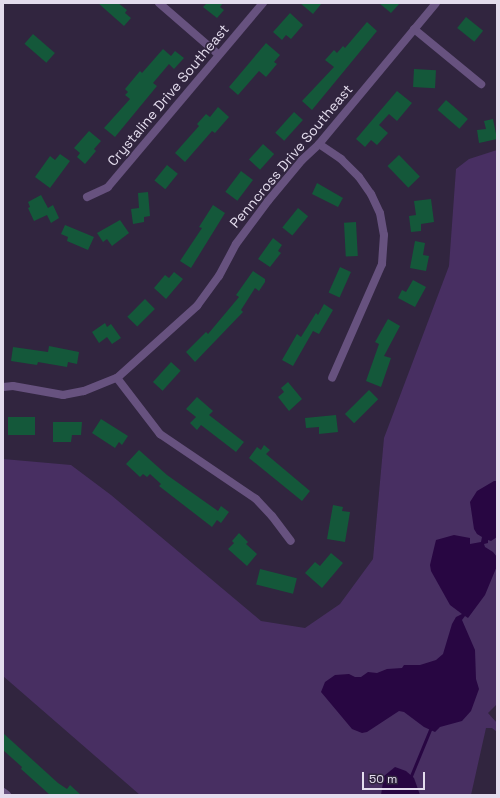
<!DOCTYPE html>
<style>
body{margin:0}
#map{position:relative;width:500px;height:798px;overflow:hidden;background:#31253f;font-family:"Space Grotesk",sans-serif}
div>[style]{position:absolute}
.green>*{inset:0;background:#482f62}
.water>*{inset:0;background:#280642}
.stream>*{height:2.5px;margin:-1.25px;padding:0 1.25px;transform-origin:1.25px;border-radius:1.25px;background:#280642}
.building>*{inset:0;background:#14583a;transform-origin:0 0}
.minor>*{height:8px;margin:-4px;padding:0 4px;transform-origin:4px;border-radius:4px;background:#67527f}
span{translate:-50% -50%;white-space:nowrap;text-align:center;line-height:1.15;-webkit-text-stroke:3.5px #31253f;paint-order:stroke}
.street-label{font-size:14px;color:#e3dced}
.frame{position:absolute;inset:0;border:4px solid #e3dced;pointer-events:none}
.scale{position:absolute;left:362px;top:772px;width:63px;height:18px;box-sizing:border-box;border:2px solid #e3dced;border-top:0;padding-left:5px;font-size:12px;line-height:14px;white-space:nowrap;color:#e3dced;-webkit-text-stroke:3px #31253f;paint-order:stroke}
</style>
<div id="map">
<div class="green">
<i style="clip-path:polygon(497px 150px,497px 704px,488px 713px,497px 723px,497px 732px,492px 728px,486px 728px,471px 795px,140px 795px,3px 676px,3px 459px,71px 465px,111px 495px,261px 621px,305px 628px,340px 604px,373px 559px,384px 438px,449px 266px,456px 169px,469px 159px)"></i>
</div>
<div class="water">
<i style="clip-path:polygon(494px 481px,497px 481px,497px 537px,491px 541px,488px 540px,488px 543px,484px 544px,485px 547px,493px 552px,497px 557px,497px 566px,485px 595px,468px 618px,465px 616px,462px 620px,475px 650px,476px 679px,479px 689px,471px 711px,462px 721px,440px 727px,435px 732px,424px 727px,404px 712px,399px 711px,367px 732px,362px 733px,352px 729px,321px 692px,325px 682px,335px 675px,349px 674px,355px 677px,361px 677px,368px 672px,377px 673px,387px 669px,402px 668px,404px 665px,420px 665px,436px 660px,443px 654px,452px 624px,456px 617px,462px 614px,450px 605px,431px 571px,430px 565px,435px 544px,436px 540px,454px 535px,470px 538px,470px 544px,481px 542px,482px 537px,477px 534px,474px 529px,470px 502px,477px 491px)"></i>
<i style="clip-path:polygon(395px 767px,406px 771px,414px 778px,420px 795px,381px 795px,384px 776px)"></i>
</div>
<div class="stream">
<i style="left:411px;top:776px;width:50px;rotate:-67.6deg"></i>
</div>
<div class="building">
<i style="clip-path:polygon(98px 3px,118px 3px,127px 10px,125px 13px,131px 18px,124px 26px)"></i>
<i style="clip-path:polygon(207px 3px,223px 3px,220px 7px,224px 10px,217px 18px,203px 7px)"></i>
<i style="clip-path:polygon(300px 3px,322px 3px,313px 14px)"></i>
<i style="clip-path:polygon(379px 3px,400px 3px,391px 13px)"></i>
<i style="clip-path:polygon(290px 13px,303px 25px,291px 39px,286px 35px,282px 40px,273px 32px)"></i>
<i style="left:466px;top:17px;width:22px;height:14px;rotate:39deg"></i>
<i style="clip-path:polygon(367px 22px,377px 31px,312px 110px,302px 101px,334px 67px,325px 60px,334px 50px,337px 53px,343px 46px,345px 48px)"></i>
<i style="left:33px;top:34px;width:29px;height:13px;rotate:41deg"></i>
<i style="clip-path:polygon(266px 43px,280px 55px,274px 62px,277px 64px,266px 77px,259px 71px,238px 95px,229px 87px)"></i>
<i style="clip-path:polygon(163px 49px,171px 56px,175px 51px,184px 58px,174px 69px,169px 64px,153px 83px,157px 86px,115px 137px,104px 128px,130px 99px,125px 95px,128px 92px,125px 89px,140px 71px,142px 73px)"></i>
<i style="left:414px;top:69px;width:22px;height:18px;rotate:3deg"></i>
<i style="clip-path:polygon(397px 91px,412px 103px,397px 121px,389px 114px,379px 125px,388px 133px,377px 145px,371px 140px,365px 147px,356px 139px)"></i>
<i style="left:446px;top:100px;width:29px;height:13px;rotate:41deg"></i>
<i style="clip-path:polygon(218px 107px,229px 117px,215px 133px,212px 131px,185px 162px,175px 153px,199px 126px,197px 124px,206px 114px,210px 117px)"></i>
<i style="left:294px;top:112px;width:12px;height:28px;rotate:42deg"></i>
<i style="clip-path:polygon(493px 119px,497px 139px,479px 143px,477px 130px,486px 129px,484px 121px)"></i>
<i style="clip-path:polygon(89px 131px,101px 141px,94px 149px,96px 151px,85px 164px,77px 157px,80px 153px,74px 148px)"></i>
<i style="left:263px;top:144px;width:15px;height:21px;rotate:42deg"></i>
<i style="clip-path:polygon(60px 154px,70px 161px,50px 188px,35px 177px,50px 156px,55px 160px)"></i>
<i style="left:399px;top:155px;width:30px;height:16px;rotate:46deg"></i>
<i style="left:167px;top:165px;width:14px;height:20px;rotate:39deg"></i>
<i style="left:241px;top:171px;width:15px;height:26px;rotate:37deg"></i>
<i style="clip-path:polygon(317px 183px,343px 198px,338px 207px,312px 194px)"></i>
<i style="clip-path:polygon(148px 192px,150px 216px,144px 217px,144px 222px,133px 224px,131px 209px,139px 208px,138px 193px)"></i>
<i style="clip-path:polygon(41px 195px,48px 208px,53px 205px,59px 218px,51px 223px,47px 215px,34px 221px,28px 208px,30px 207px,28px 202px)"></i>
<i style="clip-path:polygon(431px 199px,434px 222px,421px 224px,421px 231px,411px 232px,409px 216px,416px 215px,414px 201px)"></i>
<i style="clip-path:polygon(213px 205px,225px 213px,191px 268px,180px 261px,202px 228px,199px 227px)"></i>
<i style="left:298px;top:208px;width:13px;height:25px;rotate:39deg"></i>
<i style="clip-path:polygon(120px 220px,129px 233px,112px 246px,107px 239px,103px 242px,97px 233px)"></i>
<i style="left:356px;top:222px;width:34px;height:12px;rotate:87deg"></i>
<i style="clip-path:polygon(65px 225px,94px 237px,88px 250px,67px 241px,68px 237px,61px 234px)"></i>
<i style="clip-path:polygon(273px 238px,282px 245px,278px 251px,281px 253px,270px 267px,258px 259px)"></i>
<i style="clip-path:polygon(415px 241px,425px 243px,423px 255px,429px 256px,426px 271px,410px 268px)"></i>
<i style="left:340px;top:267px;width:12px;height:28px;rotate:24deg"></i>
<i style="clip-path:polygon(253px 271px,265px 279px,265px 282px,259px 291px,255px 288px,241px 310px,243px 312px,195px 362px,186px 352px,206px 332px,208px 334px,239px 297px,236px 295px)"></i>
<i style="clip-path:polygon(174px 272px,183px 279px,166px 299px,154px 288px,165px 275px,169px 278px)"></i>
<i style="clip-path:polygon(413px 280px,426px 287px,415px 307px,398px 298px,402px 290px,406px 292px)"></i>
<i style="left:145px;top:299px;width:14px;height:25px;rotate:45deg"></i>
<i style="clip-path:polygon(324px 304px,333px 310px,319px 334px,313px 331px,293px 366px,282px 360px,297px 334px,301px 337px,316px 313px,318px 315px)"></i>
<i style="clip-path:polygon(388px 319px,400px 326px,384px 356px,391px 358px,381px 387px,366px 381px,379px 344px,375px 342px)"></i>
<i style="clip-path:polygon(105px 323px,107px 327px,111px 324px,121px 338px,112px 344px,107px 337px,99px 343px,92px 332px)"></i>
<i style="clip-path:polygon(49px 346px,79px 352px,77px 364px,68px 362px,67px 367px,38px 362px,37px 365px,11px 361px,13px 347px,48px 352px)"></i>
<i style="left:171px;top:362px;width:13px;height:27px;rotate:42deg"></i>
<i style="clip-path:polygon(288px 382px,302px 399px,289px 411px,278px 397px,284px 392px,281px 388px)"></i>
<i style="left:369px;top:390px;width:13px;height:34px;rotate:45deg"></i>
<i style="clip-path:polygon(197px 397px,213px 411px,209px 415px,244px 442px,236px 452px,201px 425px,197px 430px,190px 423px,196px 417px,186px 409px)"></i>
<i style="clip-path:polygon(336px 415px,338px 432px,319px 434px,319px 427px,306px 428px,305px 418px)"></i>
<i style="left:8px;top:417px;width:27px;height:18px"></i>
<i style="clip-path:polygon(101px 419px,128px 436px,122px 445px,119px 442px,115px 448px,92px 433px)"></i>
<i style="clip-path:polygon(53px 422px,82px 422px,81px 435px,72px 435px,71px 442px,53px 442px)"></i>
<i style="clip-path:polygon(264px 445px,270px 450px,266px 454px,310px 491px,302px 501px,249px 458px,257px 447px,261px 450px)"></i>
<i style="clip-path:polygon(139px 450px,167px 475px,218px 511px,221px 506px,229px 512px,221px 523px,217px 520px,212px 527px,159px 486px,161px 484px,150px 474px,147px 477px,143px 474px,140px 477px,126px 464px)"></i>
<i style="clip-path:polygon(333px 505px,343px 507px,342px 511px,350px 512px,345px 542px,327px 539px)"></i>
<i style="clip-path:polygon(239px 533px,248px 542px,246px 544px,257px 554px,247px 566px,228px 549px,234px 543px,232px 541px)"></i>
<i style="clip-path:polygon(331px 553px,343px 563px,322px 588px,305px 573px,315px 562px,320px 566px)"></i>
<i style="left:260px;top:569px;width:38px;height:16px;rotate:14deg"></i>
<i style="clip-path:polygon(3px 733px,58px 783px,67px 789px,70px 785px,81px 795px,50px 795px,21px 769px,22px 767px,3px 750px)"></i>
</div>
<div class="minor">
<i style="left:159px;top:3px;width:79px;rotate:40.9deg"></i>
<i style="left:414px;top:29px;width:87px;rotate:39.4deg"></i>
<i style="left:319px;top:144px;width:27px;rotate:34deg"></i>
<i style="left:341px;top:159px;width:25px;rotate:45deg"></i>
<i style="left:359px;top:177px;width:21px;rotate:55deg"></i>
<i style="left:371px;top:194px;width:21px;rotate:65deg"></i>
<i style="left:380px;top:213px;width:22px;rotate:80deg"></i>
<i style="left:384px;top:235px;width:29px;rotate:94deg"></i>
<i style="left:382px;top:264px;width:124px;rotate:113.7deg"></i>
<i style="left:87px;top:197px;width:23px;rotate:-25deg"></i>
<i style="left:108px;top:187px;width:241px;rotate:-49.9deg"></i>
<i style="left:117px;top:378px;width:71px;rotate:52.5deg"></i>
<i style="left:160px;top:434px;width:116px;rotate:34.1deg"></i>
<i style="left:256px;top:499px;width:23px;rotate:47deg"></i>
<i style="left:272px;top:516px;width:31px;rotate:53deg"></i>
<i style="left:3px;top:387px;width:10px;rotate:-6deg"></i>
<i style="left:13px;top:386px;width:51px;rotate:10.2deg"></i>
<i style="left:63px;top:395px;width:21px;rotate:-11deg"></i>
<i style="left:84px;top:391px;width:35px;rotate:-22deg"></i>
<i style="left:117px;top:378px;width:108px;rotate:-42deg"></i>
<i style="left:197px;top:306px;width:37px;rotate:-54deg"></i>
<i style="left:219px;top:276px;width:36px;rotate:-62deg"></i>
<i style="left:236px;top:244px;width:54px;rotate:-53.3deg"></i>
<i style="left:268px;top:201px;width:53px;rotate:-50.3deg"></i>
<i style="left:302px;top:160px;width:23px;rotate:-43deg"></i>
<i style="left:319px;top:144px;width:183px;rotate:-50.3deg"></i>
<i style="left:3px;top:792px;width:5px;rotate:37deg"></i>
</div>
<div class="street-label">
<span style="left:168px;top:95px;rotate:-50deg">Crystaline Drive Southeast</span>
<span style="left:291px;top:156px;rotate:-50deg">Penncross Drive Southeast</span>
</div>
<div class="frame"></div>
<div class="scale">50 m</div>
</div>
